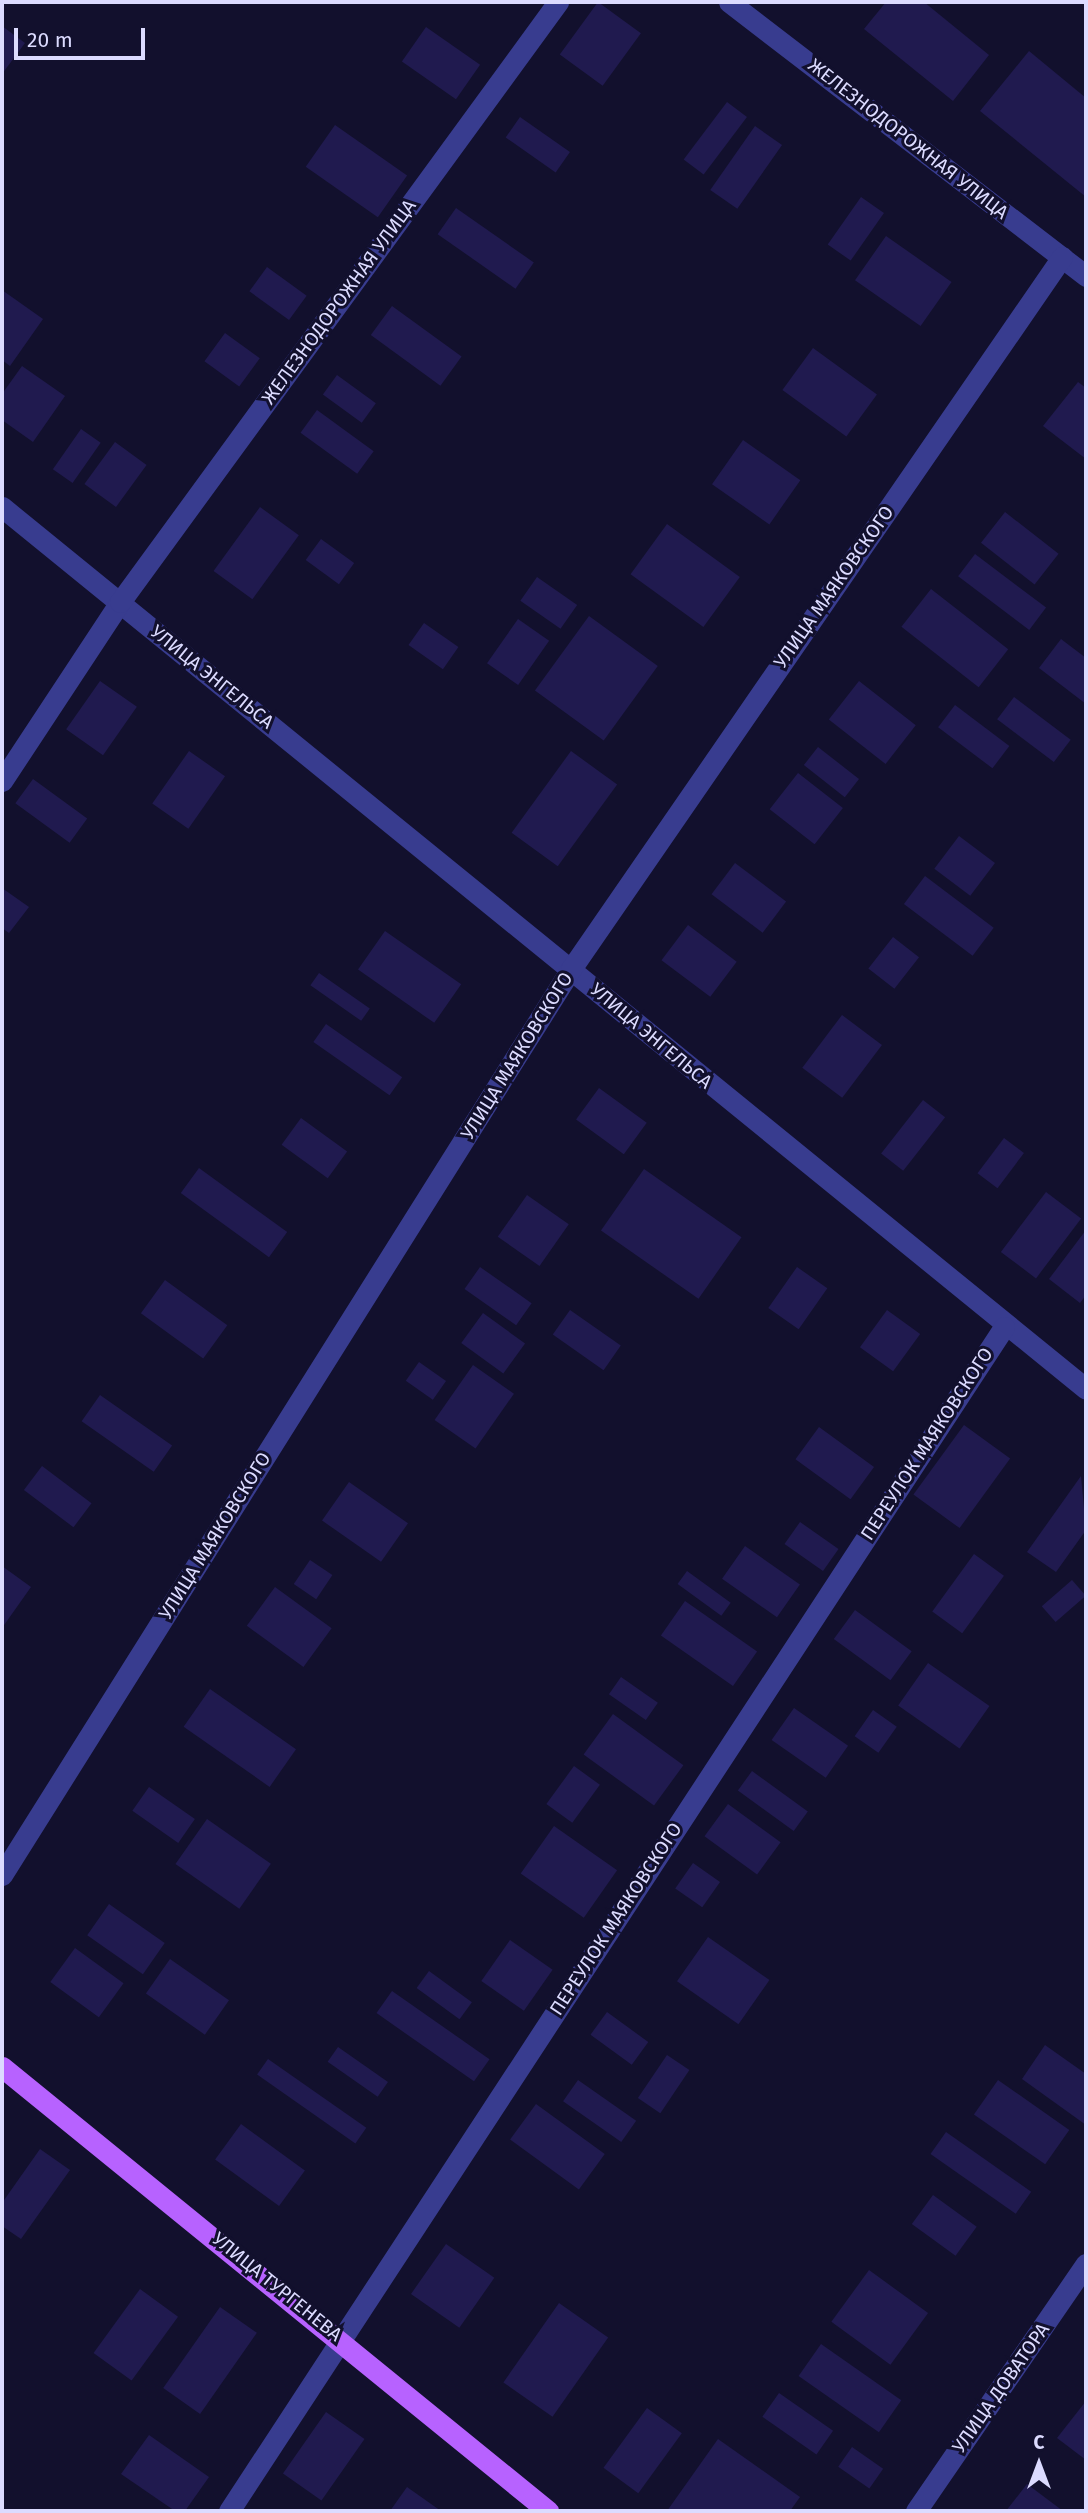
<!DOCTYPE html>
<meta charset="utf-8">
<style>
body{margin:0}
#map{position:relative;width:1088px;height:2513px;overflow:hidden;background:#12102d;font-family:"Fira Sans",sans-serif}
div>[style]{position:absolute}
.building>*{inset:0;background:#201a4f;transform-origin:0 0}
.minor>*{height:21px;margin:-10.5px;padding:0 10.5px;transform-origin:10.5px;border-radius:10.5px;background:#383c8f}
.major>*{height:21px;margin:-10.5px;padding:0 10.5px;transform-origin:10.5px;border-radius:10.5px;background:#b762ff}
span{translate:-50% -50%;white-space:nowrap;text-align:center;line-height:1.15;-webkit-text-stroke:6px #12102d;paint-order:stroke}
.street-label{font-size:19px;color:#dcdbff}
.frame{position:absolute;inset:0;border:4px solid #dcdbff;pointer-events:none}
.north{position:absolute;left:1004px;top:2429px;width:70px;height:70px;-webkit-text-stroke:5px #12102d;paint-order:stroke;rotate:0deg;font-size:19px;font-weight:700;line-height:28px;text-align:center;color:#dcdbff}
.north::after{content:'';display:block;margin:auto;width:24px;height:32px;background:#dcdbff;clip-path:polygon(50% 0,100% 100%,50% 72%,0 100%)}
.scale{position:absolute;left:14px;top:28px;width:131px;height:32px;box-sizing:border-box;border:4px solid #dcdbff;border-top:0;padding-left:9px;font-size:21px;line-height:24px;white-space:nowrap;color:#dcdbff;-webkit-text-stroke:5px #12102d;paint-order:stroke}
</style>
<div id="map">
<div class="building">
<i style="left:598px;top:2px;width:53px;height:65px;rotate:36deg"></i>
<i style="clip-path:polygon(886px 2px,924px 2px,989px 55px,953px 101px,864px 29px)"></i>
<i style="clip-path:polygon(2px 26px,25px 43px,2px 74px)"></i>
<i style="left:426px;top:27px;width:66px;height:42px;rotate:35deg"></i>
<i style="clip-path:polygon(1029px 51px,1086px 98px,1086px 197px,980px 111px)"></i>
<i style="left:727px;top:102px;width:25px;height:72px;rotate:37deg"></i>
<i style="left:520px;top:117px;width:61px;height:25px;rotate:35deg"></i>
<i style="left:335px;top:125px;width:88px;height:51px;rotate:35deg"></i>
<i style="left:755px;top:126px;width:33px;height:78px;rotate:35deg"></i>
<i style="left:861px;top:197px;width:28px;height:58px;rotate:35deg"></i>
<i style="left:456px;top:208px;width:95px;height:32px;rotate:35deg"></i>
<i style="left:886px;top:236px;width:80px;height:54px;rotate:35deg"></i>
<i style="left:267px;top:267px;width:49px;height:30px;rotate:36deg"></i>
<i style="clip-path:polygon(2px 290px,43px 319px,10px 366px,2px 360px)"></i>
<i style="left:392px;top:306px;width:86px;height:36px;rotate:36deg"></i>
<i style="left:225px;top:333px;width:43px;height:35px;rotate:36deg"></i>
<i style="left:813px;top:348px;width:79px;height:52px;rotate:36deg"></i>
<i style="clip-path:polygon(22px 366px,65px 396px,33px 442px,2px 420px,2px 394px)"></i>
<i style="left:337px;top:375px;width:48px;height:24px;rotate:36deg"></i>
<i style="clip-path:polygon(1078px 382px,1086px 388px,1086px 459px,1043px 426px)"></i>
<i style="left:317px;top:410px;width:70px;height:28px;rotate:36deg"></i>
<i style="left:81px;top:429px;width:24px;height:49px;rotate:35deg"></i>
<i style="left:743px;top:440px;width:70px;height:54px;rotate:35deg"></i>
<i style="left:115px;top:442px;width:39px;height:52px;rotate:36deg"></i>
<i style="left:260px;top:507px;width:48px;height:79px;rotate:36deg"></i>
<i style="left:1005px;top:512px;width:68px;height:39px;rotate:38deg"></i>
<i style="left:667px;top:524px;width:90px;height:62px;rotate:36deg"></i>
<i style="left:321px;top:539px;width:41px;height:26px;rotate:36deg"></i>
<i style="left:975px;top:554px;width:89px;height:28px;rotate:37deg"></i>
<i style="left:537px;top:577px;width:49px;height:29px;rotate:35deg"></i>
<i style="left:931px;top:589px;width:98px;height:48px;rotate:38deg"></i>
<i style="left:589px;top:616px;width:85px;height:92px;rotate:36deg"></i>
<i style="left:518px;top:619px;width:38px;height:54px;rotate:35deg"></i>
<i style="left:424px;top:623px;width:42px;height:27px;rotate:35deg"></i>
<i style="clip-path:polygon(1061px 639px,1086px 658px,1086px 704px,1039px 668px)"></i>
<i style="left:100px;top:681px;width:45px;height:59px;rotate:35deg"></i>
<i style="left:859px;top:681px;width:72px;height:49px;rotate:38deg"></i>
<i style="left:1014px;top:697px;width:71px;height:28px;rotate:37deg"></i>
<i style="left:955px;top:705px;width:68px;height:28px;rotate:37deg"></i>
<i style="left:818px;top:747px;width:52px;height:23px;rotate:38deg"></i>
<i style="left:189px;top:751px;width:44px;height:64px;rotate:35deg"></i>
<i style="left:571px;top:751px;width:57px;height:101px;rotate:36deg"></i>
<i style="left:798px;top:773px;width:57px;height:46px;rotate:38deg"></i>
<i style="left:33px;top:779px;width:67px;height:30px;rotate:36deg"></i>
<i style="left:959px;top:836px;width:45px;height:41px;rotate:37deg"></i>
<i style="left:735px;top:863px;width:64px;height:39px;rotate:37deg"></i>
<i style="left:925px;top:876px;width:86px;height:35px;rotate:37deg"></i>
<i style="clip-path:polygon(2px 888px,29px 907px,9px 933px,2px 928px)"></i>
<i style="left:688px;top:925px;width:61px;height:44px;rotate:37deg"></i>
<i style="left:385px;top:931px;width:93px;height:47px;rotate:35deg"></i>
<i style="left:893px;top:937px;width:33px;height:40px;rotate:38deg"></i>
<i style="left:319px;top:973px;width:62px;height:15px;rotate:35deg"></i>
<i style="left:842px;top:1015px;width:50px;height:66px;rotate:37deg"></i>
<i style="left:326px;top:1024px;width:93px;height:22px;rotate:35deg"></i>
<i style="left:599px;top:1088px;width:59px;height:39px;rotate:36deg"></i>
<i style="left:923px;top:1100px;width:28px;height:68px;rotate:38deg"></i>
<i style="left:301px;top:1118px;width:57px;height:33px;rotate:36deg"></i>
<i style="left:1004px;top:1138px;width:25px;height:44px;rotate:37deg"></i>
<i style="left:199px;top:1168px;width:109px;height:31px;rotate:36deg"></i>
<i style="left:644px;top:1169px;width:119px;height:75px;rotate:35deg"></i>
<i style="left:1046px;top:1192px;width:44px;height:75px;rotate:37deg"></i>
<i style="left:527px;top:1195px;width:51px;height:51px;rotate:35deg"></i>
<i style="clip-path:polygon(1086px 1230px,1086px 1295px,1080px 1303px,1049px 1279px)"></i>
<i style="left:480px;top:1267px;width:63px;height:27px;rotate:35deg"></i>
<i style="left:797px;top:1267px;width:37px;height:50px;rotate:35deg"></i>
<i style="left:165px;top:1280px;width:77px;height:41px;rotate:36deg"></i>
<i style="left:570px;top:1310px;width:62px;height:30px;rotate:35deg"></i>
<i style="left:887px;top:1310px;width:41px;height:46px;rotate:36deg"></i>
<i style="left:483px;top:1313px;width:52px;height:37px;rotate:36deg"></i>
<i style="left:419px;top:1362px;width:33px;height:23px;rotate:35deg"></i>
<i style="left:473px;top:1365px;width:50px;height:67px;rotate:35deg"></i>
<i style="left:100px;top:1395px;width:88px;height:32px;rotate:35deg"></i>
<i style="left:964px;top:1425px;width:57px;height:86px;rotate:36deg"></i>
<i style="left:819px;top:1427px;width:68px;height:40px;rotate:36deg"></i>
<i style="left:42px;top:1466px;width:62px;height:30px;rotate:37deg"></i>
<i style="clip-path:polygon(1081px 1476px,1086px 1530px,1056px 1572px,1027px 1552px)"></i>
<i style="left:349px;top:1482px;width:72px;height:47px;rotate:35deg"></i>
<i style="left:800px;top:1522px;width:47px;height:27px;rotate:35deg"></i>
<i style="left:745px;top:1546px;width:67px;height:40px;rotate:35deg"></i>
<i style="left:974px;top:1554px;width:37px;height:71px;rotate:36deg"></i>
<i style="left:310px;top:1560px;width:27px;height:29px;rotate:34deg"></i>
<i style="clip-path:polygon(2px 1566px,31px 1587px,2px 1628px)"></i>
<i style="left:687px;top:1571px;width:54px;height:16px;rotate:36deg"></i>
<i style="left:1072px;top:1580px;width:21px;height:40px;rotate:49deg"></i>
<i style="left:275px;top:1587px;width:70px;height:48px;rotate:36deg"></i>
<i style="left:685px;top:1601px;width:88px;height:42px;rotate:35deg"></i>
<i style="left:855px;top:1610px;width:70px;height:36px;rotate:36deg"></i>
<i style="left:928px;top:1663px;width:75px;height:52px;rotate:35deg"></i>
<i style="left:621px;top:1677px;width:45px;height:21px;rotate:35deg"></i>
<i style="left:210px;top:1689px;width:105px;height:46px;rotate:35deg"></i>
<i style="left:794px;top:1708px;width:66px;height:39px;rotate:35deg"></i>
<i style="left:873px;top:1710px;width:29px;height:32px;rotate:35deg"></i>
<i style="left:613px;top:1714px;width:87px;height:50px;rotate:36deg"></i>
<i style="left:574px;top:1766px;width:32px;height:47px;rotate:36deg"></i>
<i style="left:752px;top:1771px;width:69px;height:24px;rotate:36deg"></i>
<i style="left:149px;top:1787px;width:56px;height:29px;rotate:35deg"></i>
<i style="left:728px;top:1804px;width:65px;height:40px;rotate:36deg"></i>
<i style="left:207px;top:1819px;width:78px;height:55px;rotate:35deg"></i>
<i style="left:554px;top:1826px;width:77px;height:58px;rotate:35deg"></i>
<i style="left:693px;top:1863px;width:33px;height:31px;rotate:35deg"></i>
<i style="left:109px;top:1904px;width:68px;height:38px;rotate:35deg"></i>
<i style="left:708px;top:1937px;width:75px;height:54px;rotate:35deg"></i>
<i style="left:510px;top:1940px;width:52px;height:50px;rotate:35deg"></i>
<i style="left:75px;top:1948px;width:60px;height:42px;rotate:36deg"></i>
<i style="left:170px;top:1959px;width:72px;height:42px;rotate:35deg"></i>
<i style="left:429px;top:1971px;width:53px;height:21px;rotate:36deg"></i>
<i style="left:392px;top:1991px;width:119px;height:27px;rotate:35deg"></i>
<i style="left:607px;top:2012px;width:51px;height:28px;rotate:36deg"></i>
<i style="clip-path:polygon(1045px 2045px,1086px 2074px,1086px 2125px,1022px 2079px)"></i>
<i style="left:338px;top:2047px;width:61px;height:18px;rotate:35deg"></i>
<i style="left:667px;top:2055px;width:27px;height:52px;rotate:34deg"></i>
<i style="left:268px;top:2059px;width:120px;height:19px;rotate:35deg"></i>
<i style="left:578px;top:2080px;width:71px;height:26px;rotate:35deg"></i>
<i style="left:998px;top:2080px;width:87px;height:42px;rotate:35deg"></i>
<i style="left:536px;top:2104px;width:85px;height:44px;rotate:36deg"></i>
<i style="left:241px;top:2124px;width:79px;height:44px;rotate:36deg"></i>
<i style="left:946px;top:2132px;width:104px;height:27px;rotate:35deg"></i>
<i style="clip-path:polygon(40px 2149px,70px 2170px,21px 2239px,2px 2226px,2px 2203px)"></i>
<i style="left:933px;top:2195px;width:54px;height:36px;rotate:36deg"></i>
<i style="left:446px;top:2244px;width:59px;height:61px;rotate:35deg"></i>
<i style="left:869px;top:2270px;width:73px;height:64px;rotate:36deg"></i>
<i style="left:140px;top:2289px;width:47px;height:79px;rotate:36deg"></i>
<i style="left:559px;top:2303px;width:60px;height:97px;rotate:35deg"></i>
<i style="left:220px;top:2307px;width:45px;height:99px;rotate:35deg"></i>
<i style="left:821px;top:2344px;width:98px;height:39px;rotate:35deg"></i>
<i style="left:779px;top:2393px;width:66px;height:29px;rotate:35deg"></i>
<i style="clip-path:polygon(1086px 2401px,1086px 2460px,1057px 2438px)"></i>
<i style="left:647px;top:2408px;width:43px;height:74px;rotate:36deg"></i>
<i style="left:326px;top:2412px;width:47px;height:75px;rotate:35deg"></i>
<i style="clip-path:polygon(149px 2435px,209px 2477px,185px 2511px,175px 2511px,121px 2474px)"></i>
<i style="clip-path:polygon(718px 2439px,800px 2497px,790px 2511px,667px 2511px)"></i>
<i style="left:852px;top:2447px;width:38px;height:24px;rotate:35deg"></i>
<i style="clip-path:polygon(1027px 2484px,1063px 2511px,1006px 2511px)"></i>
<i style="clip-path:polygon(407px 2487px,441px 2511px,390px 2511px)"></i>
</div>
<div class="minor">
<i style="left:729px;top:2px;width:450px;rotate:37.5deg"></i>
<i style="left:2px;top:507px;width:1397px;rotate:39.13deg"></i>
<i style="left:2px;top:781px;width:214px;rotate:-56.6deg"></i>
<i style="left:120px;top:602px;width:743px;rotate:-53.87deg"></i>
<i style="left:2px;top:1875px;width:1070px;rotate:-57.87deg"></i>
<i style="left:571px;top:969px;width:865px;rotate:-55.41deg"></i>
<i style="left:229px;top:2511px;width:1415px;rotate:-56.79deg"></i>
<i style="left:916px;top:2511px;width:300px;rotate:-55.5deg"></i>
</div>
<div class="major">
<i style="left:2px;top:2067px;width:704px;rotate:39.12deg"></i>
</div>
<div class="street-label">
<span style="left:908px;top:139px;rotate:38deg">ЖЕЛЕЗНОДОРОЖНАЯ УЛИЦА</span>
<span style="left:339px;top:302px;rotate:-54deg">ЖЕЛЕЗНОДОРОЖНАЯ УЛИЦА</span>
<span style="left:834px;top:587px;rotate:-55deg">УЛИЦА МАЯКОВСКОГО</span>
<span style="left:212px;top:677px;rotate:39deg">УЛИЦА ЭНГЕЛЬСА</span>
<span style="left:651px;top:1036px;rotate:40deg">УЛИЦА ЭНГЕЛЬСА</span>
<span style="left:517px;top:1056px;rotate:-58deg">УЛИЦА МАЯКОВСКОГО</span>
<span style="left:927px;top:1444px;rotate:-57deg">ПЕРЕУЛОК МАЯКОВСКОГО</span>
<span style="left:215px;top:1536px;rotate:-58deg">УЛИЦА МАЯКОВСКОГО</span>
<span style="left:616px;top:1919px;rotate:-57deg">ПЕРЕУЛОК МАЯКОВСКОГО</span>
<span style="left:277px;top:2287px;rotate:39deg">УЛИЦА ТУРГЕНЕВА</span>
<span style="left:1001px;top:2388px;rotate:-55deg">УЛИЦА ДОВАТОРА</span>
</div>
<div class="frame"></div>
<div class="north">С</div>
<div class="scale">20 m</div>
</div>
